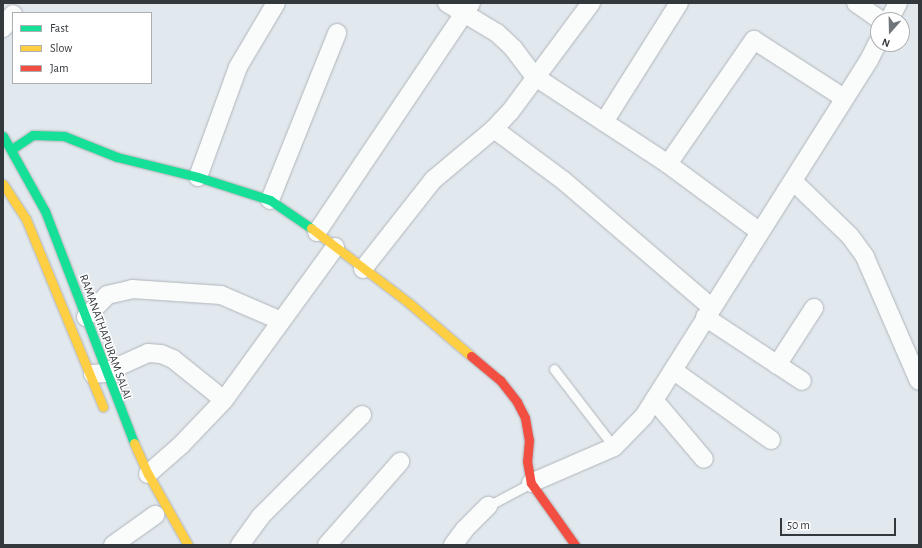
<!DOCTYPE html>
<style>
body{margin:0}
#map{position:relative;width:922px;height:548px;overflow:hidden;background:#e1e8ee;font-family:"Alegreya Sans",sans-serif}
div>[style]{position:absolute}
.roads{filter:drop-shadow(0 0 1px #b0b5b9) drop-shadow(0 0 1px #b0b5b9)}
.lane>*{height:9px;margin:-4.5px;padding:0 4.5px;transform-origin:4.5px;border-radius:4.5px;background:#fafcfc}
.street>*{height:18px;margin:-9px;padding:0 9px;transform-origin:9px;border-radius:9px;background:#fafcfc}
.fast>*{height:9px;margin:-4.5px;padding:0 4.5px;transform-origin:4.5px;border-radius:4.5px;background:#16e098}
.slow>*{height:9px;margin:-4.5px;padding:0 4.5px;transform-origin:4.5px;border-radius:4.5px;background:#ffcf43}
.jam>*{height:9px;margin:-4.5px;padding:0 4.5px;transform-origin:4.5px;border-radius:4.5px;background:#f24e42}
span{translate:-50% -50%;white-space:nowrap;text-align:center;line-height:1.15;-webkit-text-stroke:3px #fff;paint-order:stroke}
.street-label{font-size:12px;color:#33383c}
.frame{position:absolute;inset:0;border:4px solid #33383c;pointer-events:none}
.legend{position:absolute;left:12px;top:12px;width:140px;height:72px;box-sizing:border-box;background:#fff;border:1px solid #adafb1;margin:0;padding:5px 7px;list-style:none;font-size:12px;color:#33383c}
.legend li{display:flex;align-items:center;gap:8px;height:20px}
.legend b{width:20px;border:1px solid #adafb1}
.north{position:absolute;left:870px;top:12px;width:40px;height:40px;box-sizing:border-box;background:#fff;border:1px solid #adafb1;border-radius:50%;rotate:200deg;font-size:11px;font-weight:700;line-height:16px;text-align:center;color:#33383c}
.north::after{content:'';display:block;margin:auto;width:14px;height:18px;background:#70767a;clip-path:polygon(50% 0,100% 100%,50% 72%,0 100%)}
.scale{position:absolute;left:780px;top:518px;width:116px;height:18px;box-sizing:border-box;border:2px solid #33383c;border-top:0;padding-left:5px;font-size:12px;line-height:14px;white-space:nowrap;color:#33383c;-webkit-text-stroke:3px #fff;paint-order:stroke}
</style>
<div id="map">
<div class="roads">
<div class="lane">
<i style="left:554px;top:369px;width:98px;rotate:52.4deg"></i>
<i style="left:488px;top:506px;width:49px;rotate:-28.1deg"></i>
</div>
<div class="street">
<i style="left:447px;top:3px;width:58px;rotate:31deg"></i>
<i style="left:497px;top:33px;width:22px;rotate:43deg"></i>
<i style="left:513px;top:48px;width:35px;rotate:53deg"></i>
<i style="left:534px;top:76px;width:160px;rotate:33.3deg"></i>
<i style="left:668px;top:164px;width:114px;rotate:36.5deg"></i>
<i style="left:856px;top:3px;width:29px;rotate:35deg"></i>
<i style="left:889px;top:20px;width:19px;rotate:-62deg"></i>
<i style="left:3px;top:28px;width:17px;rotate:-54deg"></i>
<i style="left:604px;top:122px;width:141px;rotate:-57.8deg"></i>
<i style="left:494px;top:129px;width:87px;rotate:36.6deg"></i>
<i style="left:564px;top:181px;width:194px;rotate:40.6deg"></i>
<i style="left:668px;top:164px;width:151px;rotate:-55.3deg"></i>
<i style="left:754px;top:40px;width:107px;rotate:32.8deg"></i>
<i style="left:198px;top:177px;width:117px;rotate:-70deg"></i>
<i style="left:238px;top:67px;width:74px;rotate:-59.3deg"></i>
<i style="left:793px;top:181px;width:79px;rotate:44deg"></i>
<i style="left:850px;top:236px;width:26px;rotate:54deg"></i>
<i style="left:865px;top:257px;width:135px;rotate:66.5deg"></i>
<i style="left:270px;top:200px;width:180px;rotate:-68.1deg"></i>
<i style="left:317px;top:232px;width:276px;rotate:-56.1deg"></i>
<i style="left:363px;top:269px;width:113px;rotate:-51.8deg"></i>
<i style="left:433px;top:180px;width:80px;rotate:-39.9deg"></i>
<i style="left:494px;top:129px;width:23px;rotate:-47deg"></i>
<i style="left:510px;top:112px;width:136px;rotate:-53.4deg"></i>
<i style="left:86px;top:317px;width:30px;rotate:-46deg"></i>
<i style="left:107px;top:295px;width:26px;rotate:-13deg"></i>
<i style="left:132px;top:289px;width:89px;rotate:3.9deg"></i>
<i style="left:221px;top:295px;width:65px;rotate:23.4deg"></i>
<i style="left:705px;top:317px;width:116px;rotate:33.4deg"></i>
<i style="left:777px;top:365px;width:68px;rotate:-57deg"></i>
<i style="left:674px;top:371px;width:119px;rotate:35.4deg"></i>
<i style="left:93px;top:374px;width:11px;rotate:-5deg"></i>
<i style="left:104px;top:373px;width:48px;rotate:-24.4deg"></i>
<i style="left:148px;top:353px;width:13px;rotate:4deg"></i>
<i style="left:161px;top:354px;width:13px;rotate:23deg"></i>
<i style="left:173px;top:359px;width:65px;rotate:38.8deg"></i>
<i style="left:654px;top:400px;width:77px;rotate:49.7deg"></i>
<i style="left:148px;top:474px;width:44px;rotate:-41.3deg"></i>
<i style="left:181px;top:445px;width:62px;rotate:-46.3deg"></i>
<i style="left:224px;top:400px;width:189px;rotate:-54deg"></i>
<i style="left:531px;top:483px;width:90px;rotate:-23.4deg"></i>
<i style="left:614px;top:447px;width:43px;rotate:-45.9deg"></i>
<i style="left:644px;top:416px;width:421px;rotate:-57.7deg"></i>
<i style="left:869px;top:60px;width:20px;rotate:-63deg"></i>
<i style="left:113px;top:545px;width:52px;rotate:-35.5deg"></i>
<i style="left:240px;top:545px;width:36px;rotate:-54deg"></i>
<i style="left:261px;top:516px;width:143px;rotate:-45deg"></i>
<i style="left:327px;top:545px;width:111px;rotate:-48.7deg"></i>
<i style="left:453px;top:545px;width:20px;rotate:-53deg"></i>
<i style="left:465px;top:529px;width:33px;rotate:-45deg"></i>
</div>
<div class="fast">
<i style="left:3px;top:136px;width:86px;rotate:60.8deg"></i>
<i style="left:45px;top:211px;width:248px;rotate:69deg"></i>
<i style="left:12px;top:149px;width:25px;rotate:-34deg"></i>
<i style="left:33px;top:135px;width:31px;rotate:2deg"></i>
<i style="left:64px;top:136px;width:57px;rotate:21.6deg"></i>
<i style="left:117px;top:157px;width:83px;rotate:13.9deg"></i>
<i style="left:198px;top:177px;width:76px;rotate:17.7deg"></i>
<i style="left:270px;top:200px;width:50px;rotate:34.3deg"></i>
</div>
<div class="slow">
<i style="left:3px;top:184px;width:42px;rotate:56.7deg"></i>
<i style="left:26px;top:219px;width:203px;rotate:67.7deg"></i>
<i style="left:311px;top:228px;width:123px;rotate:37.4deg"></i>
<i style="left:409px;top:303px;width:82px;rotate:40.5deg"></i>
<i style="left:134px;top:443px;width:34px;rotate:66deg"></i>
<i style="left:148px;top:474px;width:81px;rotate:60.6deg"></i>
</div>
<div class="jam">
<i style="left:471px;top:356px;width:38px;rotate:40deg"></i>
<i style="left:500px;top:380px;width:28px;rotate:52deg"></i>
<i style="left:517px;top:402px;width:18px;rotate:63deg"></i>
<i style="left:525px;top:418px;width:22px;rotate:80deg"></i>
<i style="left:529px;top:440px;width:21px;rotate:95deg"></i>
<i style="left:527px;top:461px;width:22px;rotate:80deg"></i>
<i style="left:531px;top:483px;width:76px;rotate:54.6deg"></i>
</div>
</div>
<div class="street-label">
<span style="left:105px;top:337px;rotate:70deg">RAMANATHAPURAM SALAI</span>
</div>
<div class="frame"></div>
<ul class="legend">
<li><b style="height:5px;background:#16e098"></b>Fast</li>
<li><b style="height:5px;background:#ffcf43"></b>Slow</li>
<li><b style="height:5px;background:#f24e42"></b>Jam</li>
</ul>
<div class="north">N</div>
<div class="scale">50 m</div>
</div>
